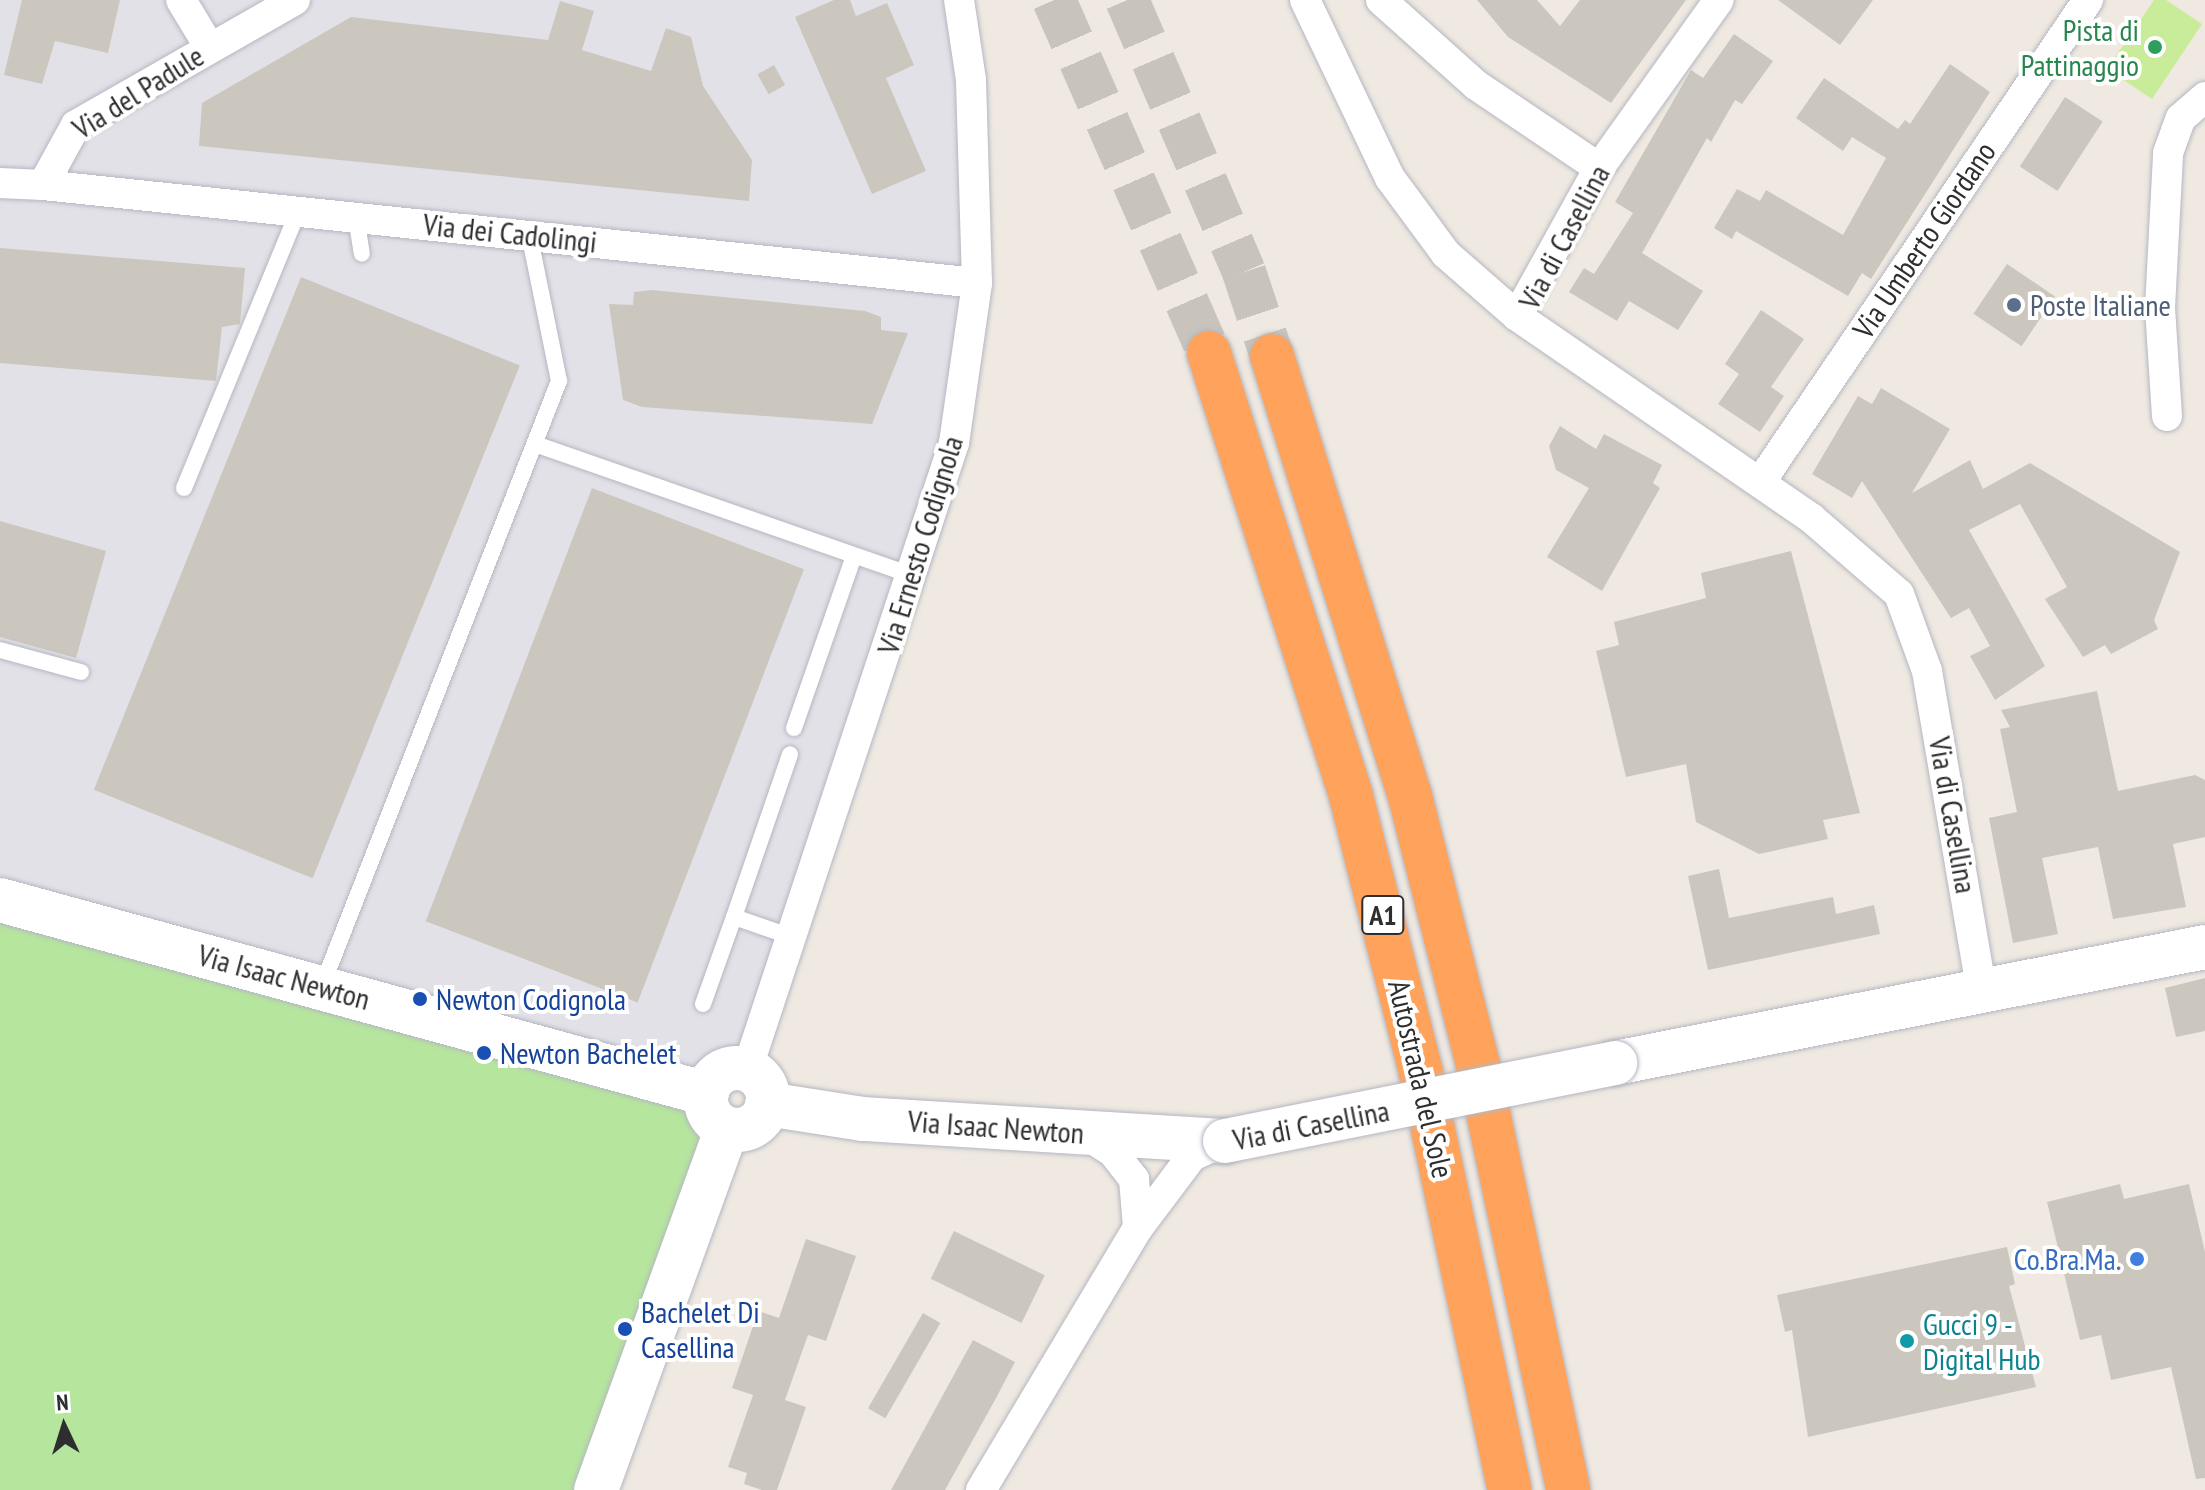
<!DOCTYPE html>
<style>
body{margin:0}
#map{position:relative;width:2205px;height:1490px;overflow:hidden;background:#efe9e1;font-family:"PT Sans Narrow",sans-serif}
div>[style]{position:absolute}
.industrial>*{inset:0;background:#e3e1e8}
.green>*{inset:0;background:#b6e59e}
.pitch>*{inset:0;background:#c9ec9a}
.building>*{inset:0;background:#cbc7bf;transform-origin:0 0}
.highway-tunnel>*{height:44px;margin-top:-22px;transform-origin:0;background:repeating-linear-gradient(90deg,#c8c4bd 0 44px,transparent 0 66px)}
.roads{filter:drop-shadow(0 0 2px #b4b7c1) drop-shadow(0 0 2px #b4b7c1)}
.lane>*{height:16px;margin:-8px;padding:0 8px;transform-origin:8px;border-radius:8px;background:#fff}
.street>*{height:30px;margin:-15px;padding:0 15px;transform-origin:15px;border-radius:15px;background:#fff}
.secondary>*{height:44px;margin:-22px;padding:0 22px;transform-origin:22px;border-radius:22px;background:#fff}
.secondary>.ring{margin:-22px;padding:0;box-sizing:content-box;background:none;border:44px solid #fff;border-radius:50%}
.highway>*{height:44px;margin:-22px;padding:0 22px;transform-origin:22px;border-radius:22px;background:#ffa35c}
.bridges{filter:drop-shadow(0 0 2px #b4b7c1) drop-shadow(0 0 2px #b4b7c1)}
.secondary-bridge>*{height:44px;margin:-22px;padding:0 22px;transform-origin:22px;border-radius:22px;background:#fff}
.dots>*{width:22px;height:22px;translate:-50% -50%;box-sizing:border-box;border:4px solid #fff;border-radius:50%}
span{translate:-50% -50%;white-space:nowrap;text-align:center;line-height:1.15;-webkit-text-stroke:8px #fff;paint-order:stroke}
.shield-label span{padding:2px 6px;background:#fff;border:2px solid;border-radius:6px;-webkit-text-stroke-width:0}
.shield-label{font-size:28px;color:#2e2e2e;font-weight:700}
.leisure-label{font-size:30px;color:#27864d}
.right{translate:-100% -50%;text-align:right}
.street-label{font-size:30px;color:#2e2e2e}
.service-label{font-size:30px;color:#4e5e75}
.left{translate:0 -50%;text-align:left}
.transit-label{font-size:30px;color:#164399}
.shop-label{font-size:30px;color:#366cbe}
.culture-label{font-size:30px;color:#0d838f}
.north{position:absolute;left:24px;top:1386px;width:80px;height:80px;-webkit-text-stroke:6px #fff;paint-order:stroke;rotate:356deg;font-size:22px;font-weight:700;line-height:32px;text-align:center;color:#2e2e2e}
.north::after{content:'';display:block;margin:auto;width:28px;height:36px;background:#2e2e2e;clip-path:polygon(50% 0,100% 100%,50% 72%,0 100%)}
</style>
<div id="map">
<div class="industrial">
<i style="clip-path:polygon(0 0,959px 0,966px 365px,736px 1069px,715px 1078px,0 900px)"></i>
</div>
<div class="green">
<i style="clip-path:polygon(0 900px,710px 1115px,596px 1490px,0 1490px)"></i>
</div>
<div class="pitch">
<i style="clip-path:polygon(2154px 0,2166px 0,2202px 24px,2152px 99px,2107px 69px)"></i>
</div>
<div class="building">
<i style="clip-path:polygon(22px 0,120px 0,108px 53px,55px 41px,42px 84px,4px 75px)"></i>
<i style="clip-path:polygon(834px 0,850px 0,856px 16px,887px 3px,914px 65px,886px 78px,926px 171px,872px 194px,795px 17px)"></i>
<i style="clip-path:polygon(1477px 0,1537px 0,1560px 26px,1580px 0,1686px 0,1611px 103px,1508px 37px)"></i>
<i style="clip-path:polygon(1778px 0,1873px 0,1840px 45px)"></i>
<i style="clip-path:polygon(560px 1px,594px 11px,582px 50px,651px 71px,666px 28px,691px 37px,703px 86px,752px 160px,749px 201px,199px 146px,202px 103px,351px 17px,548px 40px)"></i>
<i style="clip-path:polygon(1734px 34px,1773px 61px,1742px 104px,1735px 100px,1711px 142px,1707px 138px,1642px 253px,1703px 291px,1678px 330px,1629px 301px,1617px 321px,1569px 292px,1584px 268px,1594px 274px,1633px 213px,1615px 202px,1691px 70px,1703px 78px)"></i>
<i style="clip-path:polygon(1950px 64px,1990px 92px,1871px 279px,1862px 273px,1848px 296px,1736px 231px,1732px 239px,1714px 228px,1737px 189px,1760px 201px,1766px 190px,1843px 235px,1886px 158px,1852px 137px,1843px 151px,1796px 118px,1824px 78px,1898px 129px,1905px 120px,1910px 124px)"></i>
<i style="left:774px;top:65px;width:23px;height:19px;rotate:61deg"></i>
<i style="left:2065px;top:97px;width:45px;height:83px;rotate:33deg"></i>
<i style="clip-path:polygon(0 248px,245px 268px,240px 324px,222px 327px,216px 381px,0 363px)"></i>
<i style="left:2007px;top:264px;width:58px;height:60px;rotate:34deg"></i>
<i style="left:301px;top:277px;width:236px;height:553px;rotate:22deg"></i>
<i style="clip-path:polygon(652px 290px,865px 311px,881px 317px,881px 330px,908px 333px,872px 424px,642px 407px,623px 400px,609px 304px,633px 305px,634px 292px)"></i>
<i style="clip-path:polygon(1761px 310px,1804px 339px,1771px 387px,1784px 396px,1760px 432px,1718px 404px,1739px 374px,1725px 364px)"></i>
<i style="clip-path:polygon(1881px 388px,1950px 429px,1912px 493px,1970px 460px,1983px 489px,2030px 463px,2180px 552px,2154px 620px,2158px 629px,2111px 654px,2105px 645px,2083px 657px,2045px 599px,2067px 587px,2020px 504px,1969px 530px,2045px 666px,1995px 700px,1970px 656px,1990px 646px,1969px 608px,1951px 618px,1862px 481px,1852px 498px,1812px 474px,1858px 396px,1872px 404px)"></i>
<i style="clip-path:polygon(1560px 426px,1596px 449px,1604px 434px,1662px 465px,1653px 483px,1660px 488px,1602px 591px,1547px 557px,1589px 488px,1556px 470px,1549px 446px)"></i>
<i style="left:592px;top:488px;width:227px;height:464px;rotate:21deg"></i>
<i style="clip-path:polygon(0 521px,106px 551px,76px 658px,0 637px)"></i>
<i style="clip-path:polygon(1791px 551px,1860px 813px,1823px 820px,1828px 839px,1759px 854px,1696px 822px,1686px 764px,1626px 777px,1596px 651px,1619px 645px,1614px 622px,1706px 598px,1701px 573px)"></i>
<i style="clip-path:polygon(2097px 691px,2118px 791px,2195px 775px,2205px 780px,2205px 837px,2173px 844px,2186px 907px,2113px 919px,2098px 847px,2042px 858px,2058px 934px,2013px 943px,1989px 818px,2017px 812px,2000px 729px,2010px 727px,2001px 710px)"></i>
<i style="clip-path:polygon(1719px 869px,1729px 918px,1833px 897px,1836px 914px,1874px 905px,1880px 934px,1708px 970px,1688px 876px)"></i>
<i style="clip-path:polygon(2205px 978px,2205px 1031px,2176px 1037px,2165px 988px)"></i>
<i style="clip-path:polygon(2120px 1184px,2124px 1199px,2189px 1184px,2205px 1252px,2205px 1478px,2196px 1479px,2171px 1367px,2111px 1380px,2101px 1335px,2080px 1340px,2047px 1202px)"></i>
<i style="left:954px;top:1231px;width:101px;height:53px;rotate:26deg"></i>
<i style="clip-path:polygon(806px 1239px,856px 1256px,826px 1341px,808px 1335px,785px 1400px,806px 1407px,777px 1490px,762px 1490px,744px 1484px,747px 1473px,728px 1467px,753px 1395px,732px 1388px,758px 1311px,779px 1318px)"></i>
<i style="clip-path:polygon(2007px 1247px,2015px 1284px,2009px 1286px,2036px 1387px,1808px 1437px,1792px 1330px,1785px 1332px,1777px 1295px)"></i>
<i style="left:923px;top:1313px;width:20px;height:110px;rotate:30deg"></i>
<i style="clip-path:polygon(973px 1340px,1015px 1362px,995px 1400px,945px 1490px,891px 1490px)"></i>
</div>
<div class="highway-tunnel">
<i style="left:1054px;top:0;width:386px;rotate:66.3deg"></i>
<i style="left:1127px;top:0;width:296px;rotate:66.7deg"></i>
<i style="left:1244px;top:272px;width:89px;rotate:71.6deg"></i>
</div>
<div class="roads">
<div class="lane">
<i style="left:356px;top:217px;width:37px;rotate:81deg"></i>
<i style="left:535px;top:444px;width:402px;rotate:19.2deg"></i>
<i style="left:184px;top:488px;width:300px;rotate:-67.6deg"></i>
<i style="left:0;top:650px;width:84px;rotate:15.2deg"></i>
<i style="left:794px;top:728px;width:182px;rotate:-70.8deg"></i>
<i style="left:789px;top:936px;width:58px;rotate:-160.9deg"></i>
<i style="left:734px;top:917px;width:172px;rotate:-71deg"></i>
<i style="left:322px;top:986px;width:650px;rotate:-68.61deg"></i>
<i style="left:559px;top:381px;width:150px;rotate:-101.5deg"></i>
<i style="left:703px;top:1004px;width:92px;rotate:-70.4deg"></i>
</div>
<div class="street">
<i style="left:181px;top:0;width:56px;rotate:58.9deg"></i>
<i style="left:1305px;top:0;width:197px;rotate:64.5deg"></i>
<i style="left:1390px;top:178px;width:94px;rotate:53.6deg"></i>
<i style="left:1446px;top:254px;width:94px;rotate:41.1deg"></i>
<i style="left:1517px;top:316px;width:357px;rotate:34.5deg"></i>
<i style="left:1811px;top:518px;width:116px;rotate:40.8deg"></i>
<i style="left:1899px;top:594px;width:82px;rotate:70deg"></i>
<i style="left:1927px;top:671px;width:326px;rotate:80.3deg"></i>
<i style="left:1381px;top:0;width:127px;rotate:41.8deg"></i>
<i style="left:1476px;top:85px;width:148px;rotate:34deg"></i>
<i style="left:0;top:183px;width:43px;rotate:2.7deg"></i>
<i style="left:43px;top:185px;width:68px;rotate:-61.2deg"></i>
<i style="left:76px;top:125px;width:252px;rotate:-29.7deg"></i>
<i style="left:43px;top:185px;width:939px;rotate:5.99deg"></i>
<i style="left:1517px;top:316px;width:169px;rotate:-61deg"></i>
<i style="left:1599px;top:168px;width:206px;rotate:-54.5deg"></i>
<i style="left:2167px;top:416px;width:108px;rotate:-93.7deg"></i>
<i style="left:2160px;top:308px;width:155px;rotate:-87deg"></i>
<i style="left:2168px;top:153px;width:37px;rotate:-70deg"></i>
<i style="left:2181px;top:118px;width:32px;rotate:-41deg"></i>
<i style="left:1761px;top:481px;width:582px;rotate:-55.79deg"></i>
<i style="left:747px;top:1070px;width:660px;rotate:-71.73deg"></i>
<i style="left:954px;top:443px;width:162px;rotate:-81.8deg"></i>
<i style="left:977px;top:283px;width:203px;rotate:-91.7deg"></i>
<i style="left:971px;top:80px;width:81px;rotate:-98.5deg"></i>
<i style="left:1086px;top:1135px;width:31px;rotate:32deg"></i>
<i style="left:1112px;top:1151px;width:36px;rotate:52deg"></i>
<i style="left:1134px;top:1179px;width:49px;rotate:85.3deg"></i>
<i style="left:981px;top:1490px;width:305px;rotate:-59.1deg"></i>
<i style="left:1138px;top:1228px;width:90px;rotate:-53.1deg"></i>
<i style="left:1192px;top:1156px;width:34px;rotate:-24deg"></i>
</div>
<div class="secondary">
<i style="left:0;top:900px;width:733px;rotate:15.34deg"></i>
<i style="left:1615px;top:1063px;width:601px;rotate:-11.12deg"></i>
<i class="ring" style="left:706px;top:1068px;width:18px;height:18px"></i>
<i style="left:767px;top:1104px;width:97px;rotate:8.9deg"></i>
<i style="left:863px;top:1119px;width:363px;rotate:3.5deg"></i>
<i style="left:596px;top:1490px;width:384px;rotate:-70.1deg"></i>
</div>
<div class="highway">
<i style="left:1209px;top:353px;width:465px;rotate:72.2deg"></i>
<i style="left:1351px;top:796px;width:286px;rotate:75.8deg"></i>
<i style="left:1421px;top:1073px;width:426px;rotate:78deg"></i>
<i style="left:1272px;top:356px;width:461px;rotate:72.6deg"></i>
<i style="left:1410px;top:796px;width:277px;rotate:75.8deg"></i>
<i style="left:1478px;top:1065px;width:434px;rotate:78deg"></i>
</div>
</div>
<div class="bridges">
<div class="secondary-bridge">
<i style="left:1225px;top:1141px;width:398px;rotate:-11.3deg"></i>
</div>
</div>
<div class="dots">
<i style="left:2155px;top:47px;background:#2e9e5b"></i>
<i style="left:2014px;top:305px;background:#5c6f8a"></i>
<i style="left:420px;top:999px;background:#1a4fb4"></i>
<i style="left:484px;top:1053px;background:#1a4fb4"></i>
<i style="left:2137px;top:1259px;background:#3f7fe0"></i>
<i style="left:625px;top:1329px;background:#1a4fb4"></i>
<i style="left:1907px;top:1341px;background:#0f9aa8"></i>
</div>
<div class="shield-label">
<span style="left:1383px;top:915px">A1</span>
</div>
<div class="leisure-label">
<span class="right" style="left:2139px;top:47px">Pista di<br>Pattinaggio</span>
</div>
<div class="street-label">
<span style="left:138px;top:92px;rotate:-32deg">Via del Padule</span>
<span style="left:510px;top:233px;rotate:6deg">Via dei Cadolingi</span>
<span style="left:1564px;top:237px;rotate:-62deg">Via di Casellina</span>
<span style="left:1924px;top:240px;rotate:-56deg">Via Umberto Giordano</span>
<span style="left:920px;top:545px;rotate:-73deg">Via Ernesto Codignola</span>
<span style="left:1953px;top:815px;rotate:80deg">Via di Casellina</span>
<span style="left:284px;top:977px;rotate:15deg">Via Isaac Newton</span>
<span style="left:1421px;top:1079px;rotate:77deg">Autostrada del Sole</span>
<span style="left:1311px;top:1125px;rotate:-11deg">Via di Casellina</span>
<span style="left:996px;top:1127px;rotate:4deg">Via Isaac Newton</span>
</div>
<div class="service-label">
<span class="left" style="left:2030px;top:305px">Poste Italiane</span>
</div>
<div class="transit-label">
<span class="left" style="left:436px;top:999px">Newton Codignola</span>
<span class="left" style="left:500px;top:1053px">Newton Bachelet</span>
<span class="left" style="left:641px;top:1329px">Bachelet Di<br>Casellina</span>
</div>
<div class="shop-label">
<span class="right" style="left:2121px;top:1259px">Co.Bra.Ma.</span>
</div>
<div class="culture-label">
<span class="left" style="left:1923px;top:1341px">Gucci 9 -<br>Digital Hub</span>
</div>
<div class="north">N</div>
</div>
